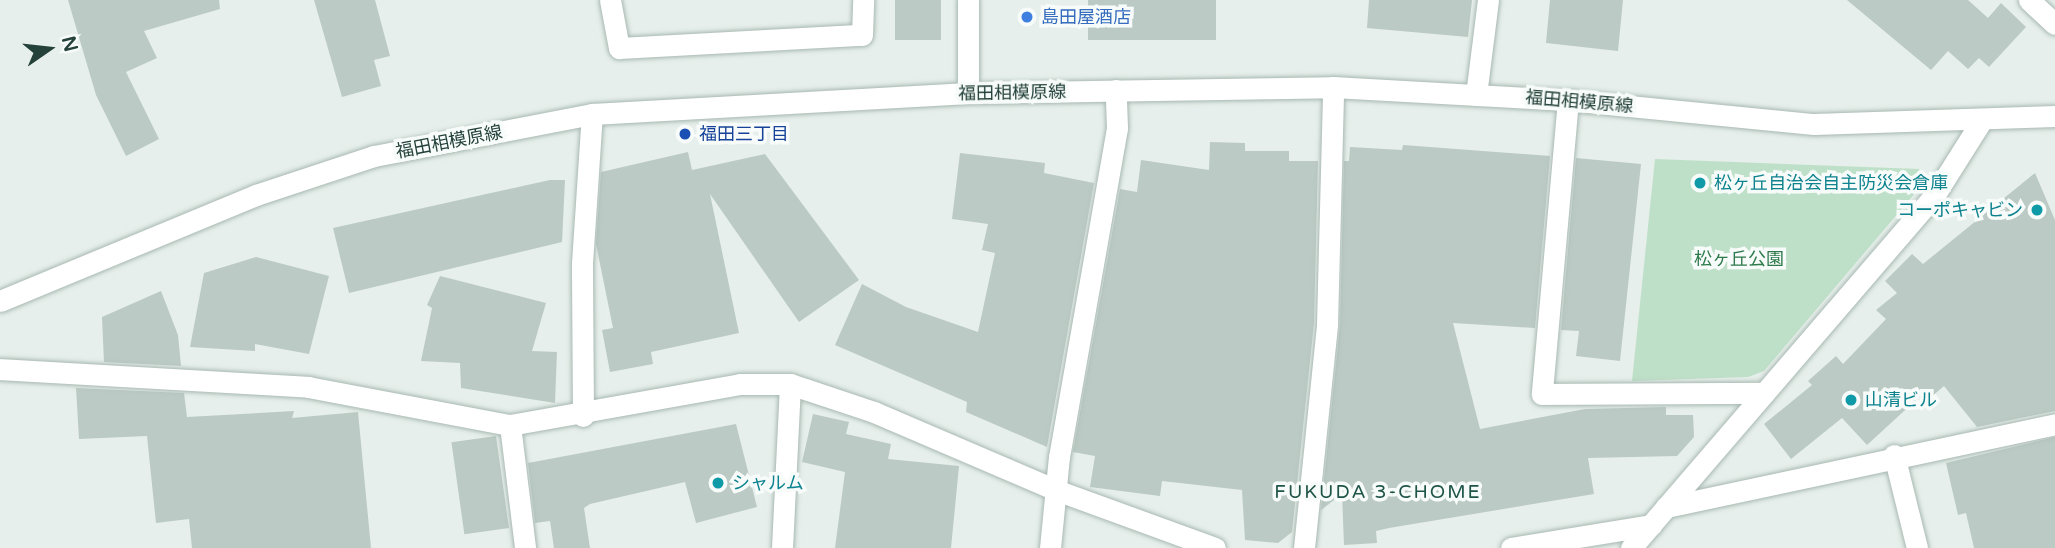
<!DOCTYPE html>
<meta charset="utf-8">
<style>
body{margin:0}
#map{position:relative;width:2055px;height:548px;overflow:hidden;background:#e6efeb;font-family:"Varela Round","Noto Sans JP",sans-serif}
div>[style]{position:absolute}
.green>*{inset:0;background:#bfe0c8}
.building>*{inset:0;background:#bbcac4;transform-origin:0 0}
.roads{filter:drop-shadow(0 0 2px #a8b8b2) drop-shadow(0 0 2px #a8b8b2)}
.minor>*{height:21px;margin:-10.5px;padding:0 10.5px;transform-origin:10.5px;border-radius:10.5px;background:#fff}
.dots>*{width:19px;height:19px;translate:-50% -50%;box-sizing:border-box;border:4px solid #f7fbf9;border-radius:50%}
span{translate:-50% -50%;white-space:nowrap;text-align:center;line-height:1.15;-webkit-text-stroke:7px #f7fbf9;paint-order:stroke}
.shop-label{font-size:18px;color:#366cbe}
.left{translate:0 -50%;text-align:left}
.street-label{font-size:18px;color:#24423a}
.transit-label{font-size:18px;color:#164399}
.culture-label{font-size:18px;color:#0d838f}
.right{translate:-100% -50%;text-align:right}
.park-label{font-size:18px;color:#2d7a4b}
.neighbourhood-label{font-size:19px;color:#1f5548;letter-spacing:2px}
.north{position:absolute;left:14px;top:14px;width:70px;height:70px;-webkit-text-stroke:5px #f7fbf9;paint-order:stroke;rotate:76deg;font-size:19px;font-weight:700;line-height:28px;text-align:center;color:#24423a}
.north::after{content:'';display:block;margin:auto;width:24px;height:32px;background:#24423a;clip-path:polygon(50% 0,100% 100%,50% 72%,0 100%)}
</style>
<div id="map">
<div class="green">
<i style="clip-path:polygon(1655px 159px,1919px 169px,1922px 185px,1764px 371px,1748px 377px,1632px 381px)"></i>
</div>
<div class="building">
<i style="clip-path:polygon(68px 0,219px 0,220px 9px,144px 31px,157px 58px,126px 72px,159px 139px,126px 156px,96px 95px)"></i>
<i style="clip-path:polygon(314px 0,375px 0,390px 56px,374px 60px,381px 86px,342px 97px)"></i>
<i style="left:895px;top:0;width:46px;height:40px"></i>
<i style="left:1088px;top:0;width:128px;height:40px"></i>
<i style="clip-path:polygon(1369px 0,1472px 0,1468px 37px,1367px 28px)"></i>
<i style="clip-path:polygon(1550px 0,1623px 0,1618px 51px,1546px 43px)"></i>
<i style="clip-path:polygon(1847px 0,1968px 0,1988px 18px,2001px 3px,2026px 27px,1989px 67px,1979px 58px,1968px 69px,1948px 51px,1931px 70px)"></i>
<i style="clip-path:polygon(1210px 142px,1245px 143px,1245px 151px,1289px 151px,1289px 161px,1318px 161px,1314px 323px,1292px 532px,1278px 543px,1245px 540px,1242px 490px,1162px 481px,1160px 496px,1090px 487px,1095px 456px,1073px 452px,1120px 189px,1137px 192px,1141px 160px,1209px 170px)"></i>
<i style="clip-path:polygon(1403px 145px,1550px 156px,1535px 328px,1453px 323px,1480px 429px,1585px 409px,1666px 407px,1666px 415px,1693px 415px,1694px 437px,1677px 456px,1588px 458px,1594px 494px,1389px 528px,1376px 531px,1377px 543px,1344px 545px,1342px 494px,1321px 510px,1340px 325px,1344px 161px,1349px 161px,1350px 147px,1402px 150px)"></i>
<i style="clip-path:polygon(688px 152px,692px 170px,765px 154px,859px 280px,799px 322px,710px 194px,739px 333px,651px 352px,653px 364px,610px 372px,602px 330px,613px 328px,596px 244px,601px 172px)"></i>
<i style="clip-path:polygon(960px 153px,1045px 163px,1044px 173px,1094px 183px,1047px 447px,966px 412px,967px 402px,835px 345px,862px 284px,906px 307px,978px 332px,995px 253px,982px 250px,988px 224px,952px 219px)"></i>
<i style="clip-path:polygon(1576px 158px,1641px 164px,1620px 361px,1576px 356px,1579px 331px,1561px 330px)"></i>
<i style="clip-path:polygon(2035px 173px,2055px 220px,2055px 411px,1977px 427px,1944px 386px,1930px 398px,1928px 389px,1867px 445px,1842px 418px,1791px 459px,1764px 424px,1812px 385px,1808px 381px,1836px 356px,1843px 364px,1886px 319px,1876px 310px,1897px 293px,1885px 281px,1912px 254px,1923px 264px)"></i>
<i style="clip-path:polygon(550px 180px,565px 180px,562px 242px,349px 293px,333px 228px)"></i>
<i style="clip-path:polygon(256px 257px,329px 276px,309px 354px,255px 344px,255px 351px,190px 347px,204px 273px)"></i>
<i style="clip-path:polygon(440px 276px,546px 303px,532px 351px,557px 352px,555px 403px,461px 388px,460px 363px,421px 361px,432px 308px,427px 305px)"></i>
<i style="clip-path:polygon(161px 291px,178px 335px,181px 366px,104px 362px,102px 317px)"></i>
<i style="clip-path:polygon(76px 388px,184px 393px,187px 417px,294px 411px,292px 418px,358px 412px,371px 548px,192px 548px,189px 519px,156px 523px,147px 436px,79px 439px)"></i>
<i style="clip-path:polygon(813px 414px,849px 422px,846px 434px,891px 444px,888px 459px,959px 466px,951px 548px,835px 548px,845px 472px,802px 462px)"></i>
<i style="clip-path:polygon(736px 424px,757px 507px,696px 523px,685px 482px,590px 504px,584px 508px,590px 548px,554px 548px,550px 521px,535px 523px,528px 463px)"></i>
<i style="left:496px;top:436px;width:93px;height:45px;rotate:82deg"></i>
<i style="clip-path:polygon(2055px 437px,2055px 548px,1974px 548px,1966px 513px,1958px 515px,1946px 463px)"></i>
</div>
<div class="roads">
<div class="minor">
<i style="left:610px;top:0;width:49px;rotate:79.4deg"></i>
<i style="left:619px;top:48px;width:243px;rotate:-3.1deg"></i>
<i style="left:862px;top:35px;width:35px;rotate:-88deg"></i>
<i style="left:968px;top:0;width:93px;rotate:90deg"></i>
<i style="left:2029px;top:0;width:35px;rotate:43deg"></i>
<i style="left:1476px;top:95px;width:96px;rotate:-82.8deg"></i>
<i style="left:1568px;top:100px;width:295px;rotate:95.1deg"></i>
<i style="left:1542px;top:394px;width:222px;rotate:-0.3deg"></i>
<i style="left:0;top:301px;width:277px;rotate:-22.5deg"></i>
<i style="left:256px;top:195px;width:124px;rotate:-18.3deg"></i>
<i style="left:374px;top:156px;width:222px;rotate:-10.9deg"></i>
<i style="left:592px;top:114px;width:377px;rotate:-3.2deg"></i>
<i style="left:968px;top:93px;width:365px;rotate:-0.9deg"></i>
<i style="left:1333px;top:87px;width:235px;rotate:3.2deg"></i>
<i style="left:1568px;top:100px;width:247px;rotate:5.6deg"></i>
<i style="left:1814px;top:124px;width:241px;rotate:-1.9deg"></i>
<i style="left:0;top:369px;width:309px;rotate:3.3deg"></i>
<i style="left:308px;top:387px;width:206px;rotate:10.7deg"></i>
<i style="left:510px;top:425px;width:234px;rotate:-10.1deg"></i>
<i style="left:740px;top:384px;width:50px"></i>
<i style="left:790px;top:384px;width:89px;rotate:18.4deg"></i>
<i style="left:874px;top:412px;width:198px;rotate:23.2deg"></i>
<i style="left:1056px;top:490px;width:169px;rotate:20deg"></i>
<i style="left:583px;top:416px;width:153px;rotate:-90.4deg"></i>
<i style="left:582px;top:263px;width:149px;rotate:-86.2deg"></i>
<i style="left:510px;top:425px;width:124px;rotate:83deg"></i>
<i style="left:1894px;top:455px;width:96px;rotate:76.1deg"></i>
<i style="left:1666px;top:507px;width:398px;rotate:-12deg"></i>
<i style="left:782px;top:548px;width:164px;rotate:-87.2deg"></i>
<i style="left:1050px;top:548px;width:91px;rotate:-84.4deg"></i>
<i style="left:1059px;top:457px;width:334px;rotate:-80deg"></i>
<i style="left:1117px;top:128px;width:38px;rotate:-92deg"></i>
<i style="left:1304px;top:548px;width:225px;rotate:-84.1deg"></i>
<i style="left:1327px;top:324px;width:237px;rotate:-88.5deg"></i>
<i style="left:1511px;top:548px;width:142px;rotate:-9.3deg"></i>
<i style="left:1631px;top:548px;width:464px;rotate:-49.3deg"></i>
<i style="left:1934px;top:196px;width:86px;rotate:-57.8deg"></i>
</div>
</div>
<div class="dots">
<i style="left:1027px;top:17px;background:#3f7fe0"></i>
<i style="left:685px;top:134px;background:#1a4fb4"></i>
<i style="left:1700px;top:183px;background:#0f9aa8"></i>
<i style="left:2037px;top:210px;background:#0f9aa8"></i>
<i style="left:1851px;top:400px;background:#0f9aa8"></i>
<i style="left:718px;top:483px;background:#0f9aa8"></i>
</div>
<div class="shop-label">
<span class="left" style="left:1041px;top:17px">島田屋酒店</span>
</div>
<div class="street-label">
<span style="left:1012px;top:93px;rotate:-1deg">福田相模原線</span>
<span style="left:1579px;top:102px;rotate:5deg">福田相模原線</span>
<span style="left:449px;top:142px;rotate:-11deg">福田相模原線</span>
</div>
<div class="transit-label">
<span class="left" style="left:699px;top:134px">福田三丁目</span>
</div>
<div class="culture-label">
<span class="left" style="left:1714px;top:183px">松ヶ丘自治会自主防災会倉庫</span>
<span class="right" style="left:2023px;top:210px">コーポキャビン</span>
<span class="left" style="left:1865px;top:400px">山清ビル</span>
<span class="left" style="left:732px;top:483px">シャルム</span>
</div>
<div class="park-label">
<span style="left:1739px;top:259px">松ヶ丘公園</span>
</div>
<div class="neighbourhood-label">
<span style="left:1378px;top:493px">FUKUDA 3-CHOME</span>
</div>
<div class="north">N</div>
</div>
